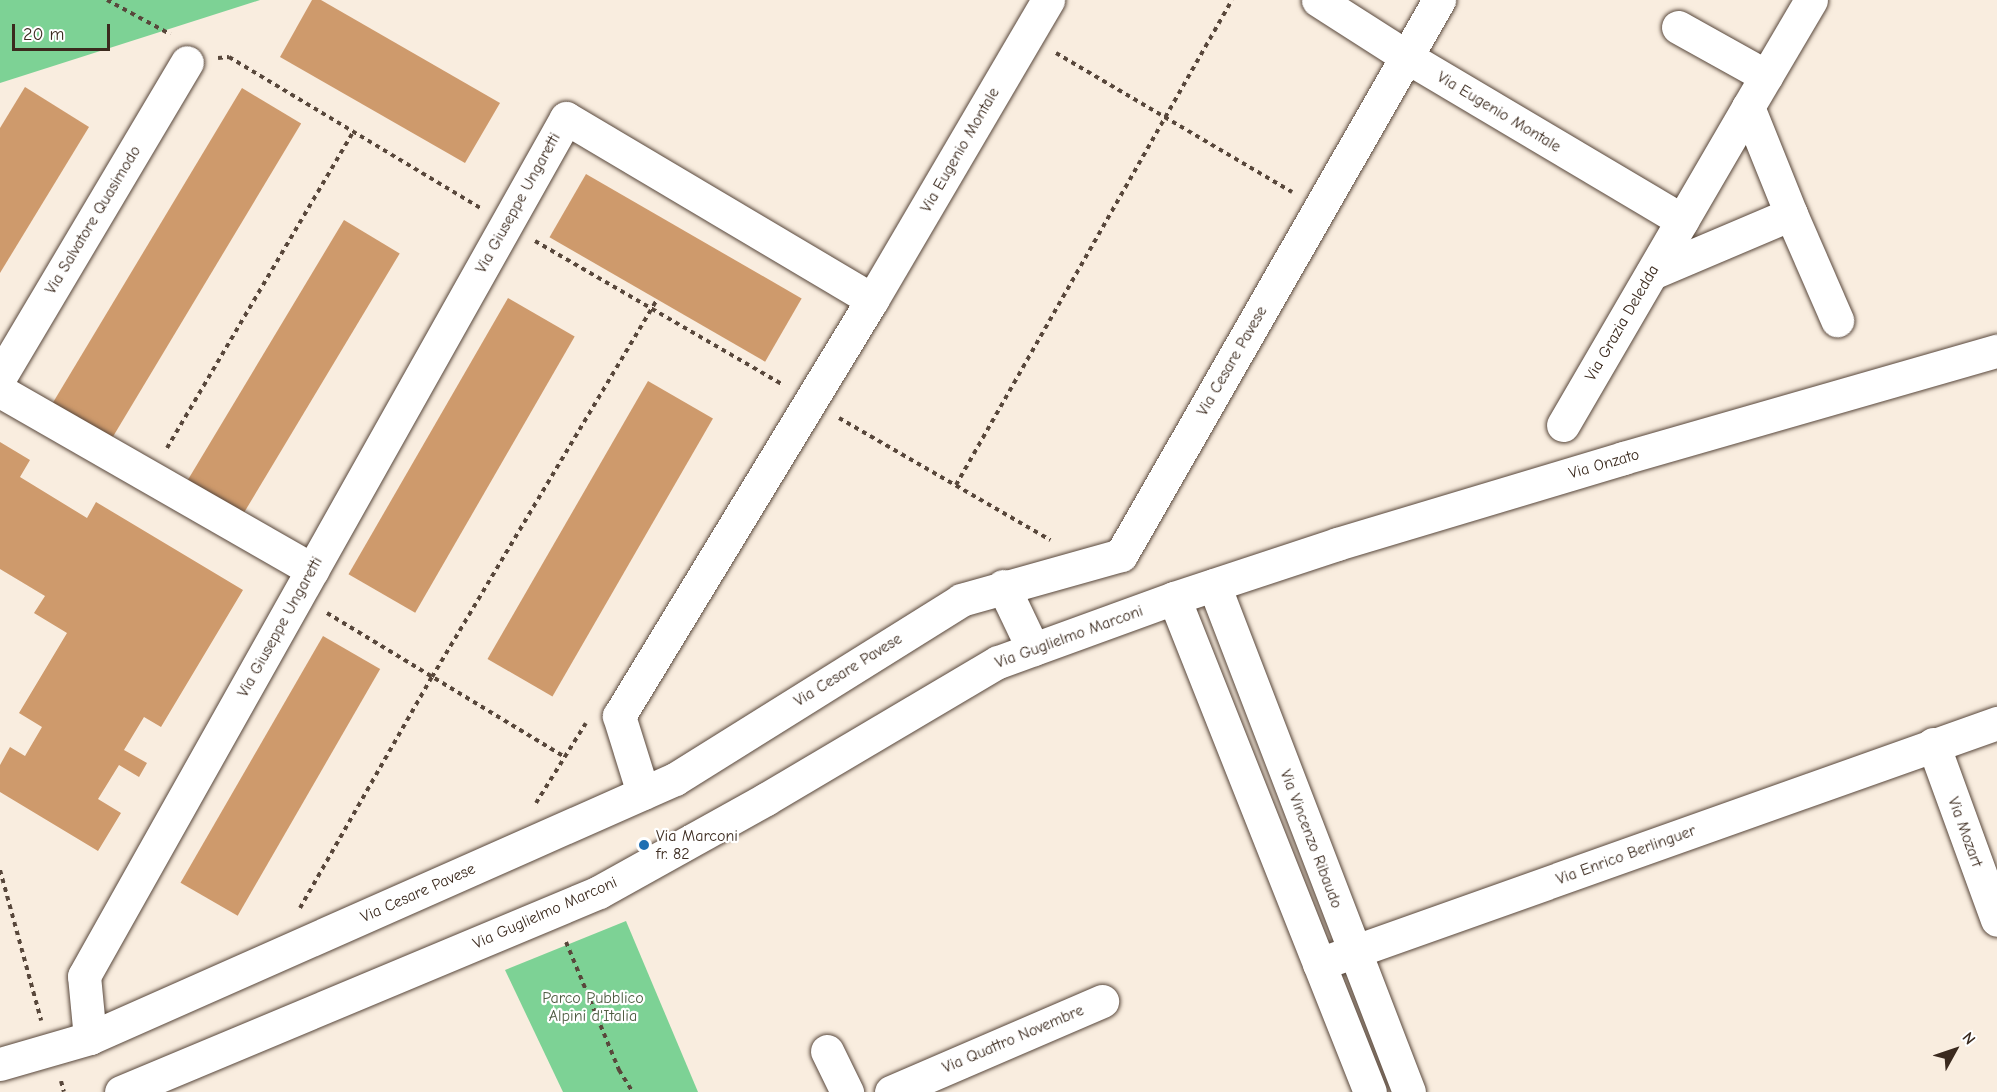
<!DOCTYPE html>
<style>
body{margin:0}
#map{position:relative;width:1997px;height:1092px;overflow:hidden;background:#f9eddf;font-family:"Comic Neue",sans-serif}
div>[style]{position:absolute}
.green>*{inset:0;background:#7dd295}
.building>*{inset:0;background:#ce9a6c;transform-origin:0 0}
.path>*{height:4px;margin-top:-2px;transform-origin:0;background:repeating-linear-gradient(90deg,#58473b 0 4.5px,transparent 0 9px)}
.roads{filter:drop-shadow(0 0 2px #58473b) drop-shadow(0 0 2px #58473b)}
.minor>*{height:33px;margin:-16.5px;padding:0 16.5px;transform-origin:16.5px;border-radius:16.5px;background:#fff}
.dots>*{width:16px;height:16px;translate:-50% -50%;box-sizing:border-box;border:3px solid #fff;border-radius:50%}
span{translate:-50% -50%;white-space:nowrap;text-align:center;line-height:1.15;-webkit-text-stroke:4.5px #fff;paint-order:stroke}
.street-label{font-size:16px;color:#3b2a1e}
.poi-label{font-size:16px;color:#3b2a1e}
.left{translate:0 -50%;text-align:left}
.park-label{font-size:16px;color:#4f5c42}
.north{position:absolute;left:1925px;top:1020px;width:60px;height:60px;-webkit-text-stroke:4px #fff;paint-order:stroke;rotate:50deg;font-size:16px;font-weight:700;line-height:24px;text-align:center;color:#3b2a1e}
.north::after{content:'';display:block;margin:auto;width:21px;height:27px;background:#3b2a1e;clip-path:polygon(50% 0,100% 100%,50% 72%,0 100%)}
.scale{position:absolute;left:12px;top:24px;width:98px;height:27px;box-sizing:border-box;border:3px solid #3b2a1e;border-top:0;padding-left:8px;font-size:18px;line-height:21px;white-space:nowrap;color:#3b2a1e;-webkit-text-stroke:4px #fff;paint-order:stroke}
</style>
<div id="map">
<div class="green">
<i style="clip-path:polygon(0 0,260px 0,0 83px)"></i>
<i style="clip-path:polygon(626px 921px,698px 1092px,563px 1092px,505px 970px)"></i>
</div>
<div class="building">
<i style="clip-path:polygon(312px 0,321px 0,500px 103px,465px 163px,280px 57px)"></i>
<i style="clip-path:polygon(25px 87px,89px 127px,0 273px,0 128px)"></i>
<i style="left:242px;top:88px;width:69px;height:369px;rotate:31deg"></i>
<i style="left:586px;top:174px;width:249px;height:73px;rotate:30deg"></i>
<i style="left:344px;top:220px;width:65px;height:308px;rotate:31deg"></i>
<i style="left:508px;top:298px;width:77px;height:319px;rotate:30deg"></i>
<i style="left:648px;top:381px;width:75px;height:321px;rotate:30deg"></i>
<i style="clip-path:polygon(0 442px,30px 460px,20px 477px,87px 518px,96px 502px,243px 590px,161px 727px,144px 717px,124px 750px,147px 763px,139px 777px,119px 765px,98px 799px,121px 813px,98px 851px,0 792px,0 765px,10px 747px,25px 756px,42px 727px,19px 713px,67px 633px,34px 613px,45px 596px,0 569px)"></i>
<i style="left:323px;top:636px;width:66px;height:285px;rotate:30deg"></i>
</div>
<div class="path">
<i style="left:107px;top:0;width:72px;rotate:28.4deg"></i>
<i style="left:1056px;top:53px;width:274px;rotate:30.5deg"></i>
<i style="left:218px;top:58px;width:11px;rotate:-5deg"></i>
<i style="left:229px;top:57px;width:293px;rotate:31deg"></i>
<i style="left:535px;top:241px;width:287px;rotate:30.1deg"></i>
<i style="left:839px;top:418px;width:244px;rotate:30deg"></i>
<i style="left:167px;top:448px;width:367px;rotate:-59.5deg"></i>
<i style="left:956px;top:485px;width:558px;rotate:-60.36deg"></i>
<i style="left:327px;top:613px;width:278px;rotate:31.2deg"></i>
<i style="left:536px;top:803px;width:94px;rotate:-58deg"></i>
<i style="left:0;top:870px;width:156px;rotate:74.7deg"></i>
<i style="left:300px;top:908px;width:266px;rotate:-60.3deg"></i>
<i style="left:432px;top:677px;width:439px;rotate:-59.2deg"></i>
<i style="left:566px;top:942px;width:139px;rotate:67.5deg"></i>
<i style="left:619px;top:1070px;width:26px;rotate:58deg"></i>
<i style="left:61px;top:1081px;width:11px;rotate:75deg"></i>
</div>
<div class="roads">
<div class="minor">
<i style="left:1318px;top:0;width:106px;rotate:32.6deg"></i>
<i style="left:1407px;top:57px;width:320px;rotate:30.7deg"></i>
<i style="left:1678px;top:27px;width:101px;rotate:29.1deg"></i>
<i style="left:1748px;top:107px;width:124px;rotate:-59.5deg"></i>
<i style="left:1791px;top:214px;width:116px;rotate:66.5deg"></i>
<i style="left:0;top:377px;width:366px;rotate:-59.3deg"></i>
<i style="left:0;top:391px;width:360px;rotate:29.8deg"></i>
<i style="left:1563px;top:425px;width:368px;rotate:-59.8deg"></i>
<i style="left:1748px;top:107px;width:115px;rotate:68.1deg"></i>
<i style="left:1791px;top:214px;width:151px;rotate:157deg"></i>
<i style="left:1214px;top:585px;width:543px;rotate:68.96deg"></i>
<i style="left:1003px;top:586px;width:70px;rotate:64.5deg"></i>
<i style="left:1174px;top:598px;width:531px;rotate:68.36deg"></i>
<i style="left:1933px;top:744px;width:187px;rotate:70deg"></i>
<i style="left:643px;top:793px;width:81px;rotate:-107.3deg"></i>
<i style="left:619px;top:716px;width:487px;rotate:-58.7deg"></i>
<i style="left:872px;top:300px;width:348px;rotate:-59.6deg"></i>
<i style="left:1319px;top:964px;width:720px;rotate:-19.57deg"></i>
<i style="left:90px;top:1038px;width:62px;rotate:-95.5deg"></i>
<i style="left:84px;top:976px;width:984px;rotate:-60.67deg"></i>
<i style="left:566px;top:118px;width:356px;rotate:30.7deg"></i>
<i style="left:827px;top:1051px;width:46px;rotate:64deg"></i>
<i style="left:0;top:1064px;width:94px;rotate:-16.1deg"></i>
<i style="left:90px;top:1038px;width:640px;rotate:-23.88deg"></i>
<i style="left:675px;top:779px;width:337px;rotate:-32deg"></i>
<i style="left:961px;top:600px;width:166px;rotate:-15.7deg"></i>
<i style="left:1121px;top:555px;width:640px;rotate:-60.19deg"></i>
<i style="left:121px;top:1092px;width:518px;rotate:-22.7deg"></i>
<i style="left:599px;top:892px;width:191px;rotate:-29.1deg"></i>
<i style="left:766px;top:799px;width:269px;rotate:-30.6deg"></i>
<i style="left:998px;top:662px;width:187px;rotate:-20deg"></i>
<i style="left:1174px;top:598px;width:172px;rotate:-18.3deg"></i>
<i style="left:1337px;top:544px;width:299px;rotate:-16.7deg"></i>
<i style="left:1623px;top:458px;width:389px;rotate:-16deg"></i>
<i style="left:891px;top:1092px;width:230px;rotate:-23.3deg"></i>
</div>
</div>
<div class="dots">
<i style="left:644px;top:845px;background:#1f6fb2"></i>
</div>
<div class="street-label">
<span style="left:1499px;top:112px;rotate:31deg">Via Eugenio Montale</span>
<span style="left:960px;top:150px;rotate:-60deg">Via Eugenio Montale</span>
<span style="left:518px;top:203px;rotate:-61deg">Via Giuseppe Ungaretti</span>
<span style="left:93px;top:220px;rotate:-59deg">Via Salvatore Quasimodo</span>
<span style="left:1622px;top:323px;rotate:-60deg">Via Grazia Deledda</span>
<span style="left:1232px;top:361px;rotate:-60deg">Via Cesare Pavese</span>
<span style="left:1604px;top:464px;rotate:-16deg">Via Onzato</span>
<span style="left:280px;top:627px;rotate:-61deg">Via Giuseppe Ungaretti</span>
<span style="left:1069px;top:637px;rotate:-20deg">Via Guglielmo Marconi</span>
<span style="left:848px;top:670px;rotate:-32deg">Via Cesare Pavese</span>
<span style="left:1965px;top:832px;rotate:70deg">Via Mozart</span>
<span style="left:1311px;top:839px;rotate:69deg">Via Vincenzo Ribaudo</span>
<span style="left:1626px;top:855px;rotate:-20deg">Via Enrico Berlinguer</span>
<span style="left:418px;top:893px;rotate:-24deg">Via Cesare Pavese</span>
<span style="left:545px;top:913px;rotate:-24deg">Via Guglielmo Marconi</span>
<span style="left:1013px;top:1039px;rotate:-23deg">Via Quattro Novembre</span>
</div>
<div class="poi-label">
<span class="left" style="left:656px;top:845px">Via Marconi<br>fr. 82</span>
</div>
<div class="park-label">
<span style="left:593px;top:1007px">Parco Pubblico<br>Alpini d'Italia</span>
</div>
<div class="north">N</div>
<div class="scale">20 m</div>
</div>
